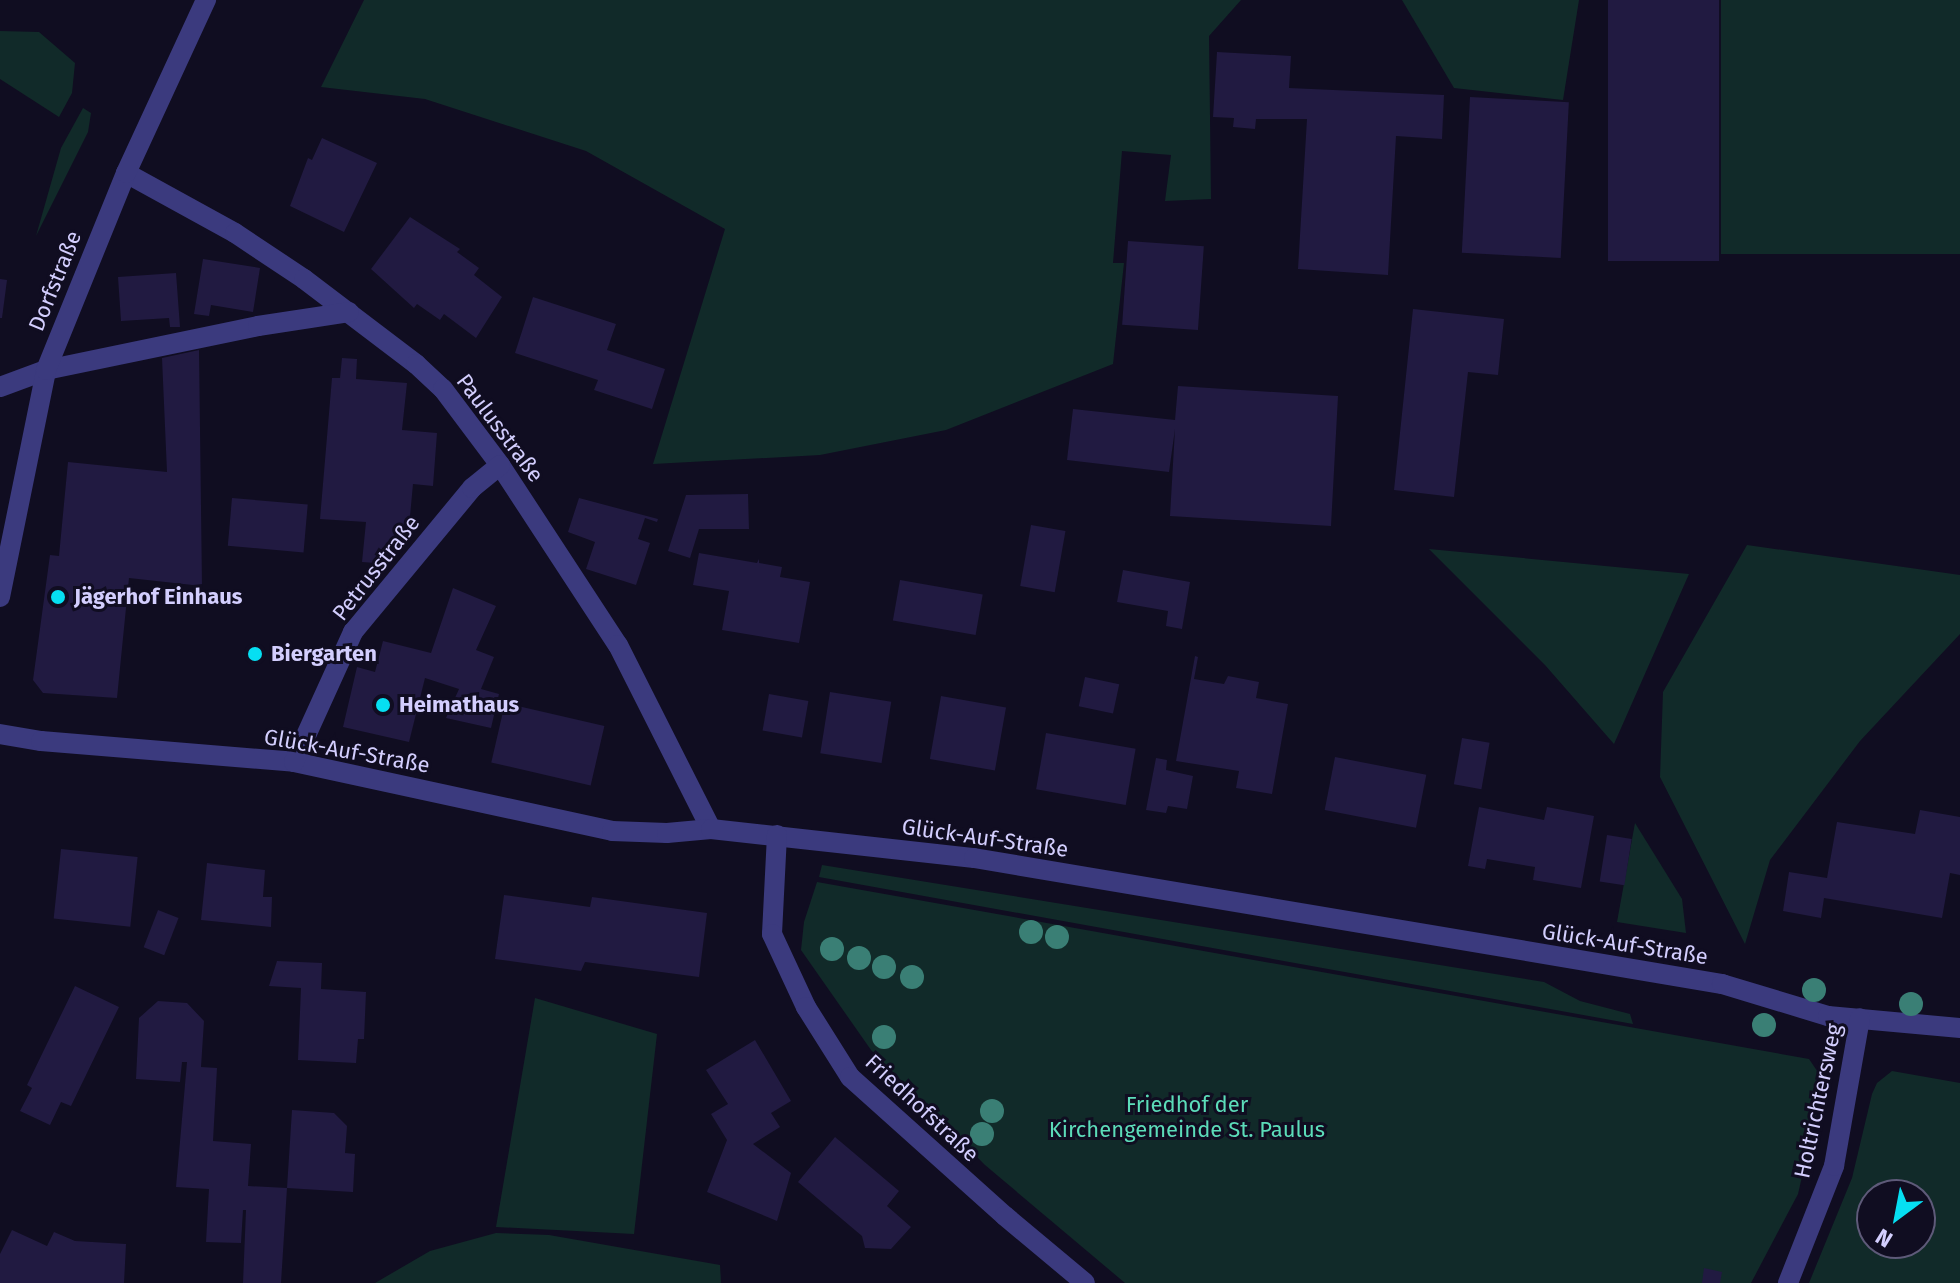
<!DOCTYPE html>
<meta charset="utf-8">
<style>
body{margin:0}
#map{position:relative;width:1960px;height:1283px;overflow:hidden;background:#100d21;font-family:"Fira Sans",sans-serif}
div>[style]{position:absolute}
.green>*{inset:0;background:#112a29;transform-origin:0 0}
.building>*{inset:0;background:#211a41;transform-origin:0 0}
.minor>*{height:20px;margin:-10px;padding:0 10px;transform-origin:10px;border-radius:10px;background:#3b3a7e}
.trees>*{width:24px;height:24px;margin:-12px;border-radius:50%;background:#3a7f75}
.dots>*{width:22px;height:22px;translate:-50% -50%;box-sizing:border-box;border:4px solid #100d21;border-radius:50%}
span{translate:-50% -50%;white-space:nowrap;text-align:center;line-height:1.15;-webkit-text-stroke:6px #100d21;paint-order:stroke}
.street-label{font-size:22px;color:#d3cefe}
.poi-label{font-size:22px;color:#d3cefe;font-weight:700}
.left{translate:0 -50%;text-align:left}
.park-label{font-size:22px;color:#5cdcb9}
.north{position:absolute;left:1856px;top:1179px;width:80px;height:80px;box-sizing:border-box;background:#100d21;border:2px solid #5e5a79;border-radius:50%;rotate:212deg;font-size:22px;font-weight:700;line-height:32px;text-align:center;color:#d3cefe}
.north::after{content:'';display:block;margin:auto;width:28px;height:36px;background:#06dff2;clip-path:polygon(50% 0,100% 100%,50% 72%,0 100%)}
</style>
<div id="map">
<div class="green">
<i style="clip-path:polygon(364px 0,1241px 0,1209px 36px,1211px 199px,1165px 201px,1171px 155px,1122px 151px,1113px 263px,1124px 263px,1113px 364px,946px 430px,820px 455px,653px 464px,725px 229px,586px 151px,425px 99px,321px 87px)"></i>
<i style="clip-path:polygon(1402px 0,1579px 0,1563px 100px,1454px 88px)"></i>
<i style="left:1721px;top:0;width:239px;height:254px"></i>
<i style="clip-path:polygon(0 31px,39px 32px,75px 63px,72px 93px,59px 117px,0 79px)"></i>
<i style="clip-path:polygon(83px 108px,91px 113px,88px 132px,36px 236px,61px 148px)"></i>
<i style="clip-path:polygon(1747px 545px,1960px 575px,1960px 634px,1860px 741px,1770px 860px,1745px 944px,1660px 777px,1663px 692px)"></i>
<i style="clip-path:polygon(1429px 549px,1689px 574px,1614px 744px,1545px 665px)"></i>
<i style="clip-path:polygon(1635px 823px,1682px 899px,1686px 933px,1617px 922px)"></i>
<i style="clip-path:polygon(822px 865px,1544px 982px,1580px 1001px,1630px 1014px,1633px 1024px,819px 877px)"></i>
<i style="clip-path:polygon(817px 882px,1809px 1059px,1824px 1081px,1798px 1194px,1751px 1283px,1125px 1283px,985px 1165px,871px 1050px,801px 950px,804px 922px)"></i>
<i style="clip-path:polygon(535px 998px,657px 1034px,634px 1234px,496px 1227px)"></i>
<i style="clip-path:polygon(evenodd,1892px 1071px,1960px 1083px,1960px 1283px,1809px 1283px,1852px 1178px,1872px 1094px,1877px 1083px,1892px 1071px,1920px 1195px,1920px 1243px,1872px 1243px,1872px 1195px,1920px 1195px)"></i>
<i style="clip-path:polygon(496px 1233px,549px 1235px,720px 1265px,721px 1283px,375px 1283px,430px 1251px)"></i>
</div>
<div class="building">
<i style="left:1608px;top:0;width:111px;height:261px"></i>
<i style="clip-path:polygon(1217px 52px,1291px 56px,1289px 88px,1444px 95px,1442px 139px,1396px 136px,1388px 275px,1298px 269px,1307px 119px,1256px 119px,1255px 129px,1233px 127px,1234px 118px,1213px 117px)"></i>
<i style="left:1470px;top:97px;width:99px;height:156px;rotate:3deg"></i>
<i style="clip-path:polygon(322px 138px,377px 163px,344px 232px,290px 206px,308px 158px,312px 160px)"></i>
<i style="clip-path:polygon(410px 217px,460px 249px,457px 252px,479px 268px,474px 275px,502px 297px,476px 338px,444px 314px,440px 320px,417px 304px,414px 308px,371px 269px)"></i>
<i style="left:1128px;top:241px;width:76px;height:84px;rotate:4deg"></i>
<i style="clip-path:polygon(203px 259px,260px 268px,253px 312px,211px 305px,209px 316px,194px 314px)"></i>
<i style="clip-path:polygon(176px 273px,180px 327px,170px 327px,169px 318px,121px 321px,118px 277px)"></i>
<i style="clip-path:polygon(0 279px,7px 280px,2px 318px,0 318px)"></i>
<i style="clip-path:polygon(533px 297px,616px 324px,607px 350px,665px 369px,652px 409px,594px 390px,598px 380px,515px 353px)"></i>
<i style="clip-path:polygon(1413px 309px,1504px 319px,1498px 375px,1468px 372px,1454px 497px,1394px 490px)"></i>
<i style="clip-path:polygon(199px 350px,202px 586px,129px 578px,117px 698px,43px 693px,33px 680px,50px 555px,59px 556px,68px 462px,167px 472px,162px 358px)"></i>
<i style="clip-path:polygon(342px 358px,357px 359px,356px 379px,407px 383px,402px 430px,437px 433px,433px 486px,413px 484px,408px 538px,389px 564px,362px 562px,366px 522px,320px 519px,332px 378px,340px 378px)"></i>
<i style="clip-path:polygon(1178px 386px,1338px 396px,1331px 526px,1170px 516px,1175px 429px,1169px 472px,1067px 460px,1073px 409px,1175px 420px)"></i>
<i style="clip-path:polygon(748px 494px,749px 529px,699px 529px,690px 558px,668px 551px,686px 495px)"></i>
<i style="left:232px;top:498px;width:76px;height:48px;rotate:5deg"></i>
<i style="clip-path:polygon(579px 498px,658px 519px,657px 522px,645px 518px,638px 539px,650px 543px,636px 585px,586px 569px,595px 542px,568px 532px)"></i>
<i style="left:1031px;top:525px;width:35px;height:62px;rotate:10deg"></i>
<i style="clip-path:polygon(699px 553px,757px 563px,759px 559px,759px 563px,782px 567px,780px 577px,810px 582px,799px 643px,722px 630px,729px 591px,693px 585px)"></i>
<i style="clip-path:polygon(1123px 570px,1190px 582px,1182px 629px,1166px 626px,1168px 611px,1117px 602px)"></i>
<i style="left:900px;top:580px;width:84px;height:41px;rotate:10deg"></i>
<i style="clip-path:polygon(453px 588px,496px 606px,476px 650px,494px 657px,481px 689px,499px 694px,491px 728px,446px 718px,459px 689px,425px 678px,409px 742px,343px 727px,357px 667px,375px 672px,383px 641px,431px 653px)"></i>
<i style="clip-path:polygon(1195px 656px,1198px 657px,1194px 679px,1224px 684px,1228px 676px,1259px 682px,1256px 698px,1288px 704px,1272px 794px,1236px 788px,1239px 771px,1176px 761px)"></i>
<i style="left:1085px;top:677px;width:35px;height:30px;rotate:12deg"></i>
<i style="left:830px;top:692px;width:62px;height:62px;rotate:9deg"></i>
<i style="left:769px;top:694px;width:40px;height:37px;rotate:10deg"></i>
<i style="left:941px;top:696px;width:66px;height:64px;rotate:10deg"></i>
<i style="left:505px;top:703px;width:102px;height:61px;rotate:13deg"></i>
<i style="left:1046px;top:733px;width:91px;height:57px;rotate:10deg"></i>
<i style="left:1462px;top:738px;width:28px;height:47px;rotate:10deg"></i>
<i style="left:1335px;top:757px;width:93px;height:54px;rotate:11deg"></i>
<i style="clip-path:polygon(1156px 758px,1167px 760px,1166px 770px,1193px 776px,1187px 809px,1168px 806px,1166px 813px,1146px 810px)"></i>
<i style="clip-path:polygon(1479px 807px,1544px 820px,1547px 807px,1594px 816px,1581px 888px,1533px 880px,1535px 867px,1487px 859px,1485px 869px,1468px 866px)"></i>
<i style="clip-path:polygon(1920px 810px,1960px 817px,1960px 875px,1950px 873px,1942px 918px,1824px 898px,1821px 918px,1783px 911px,1789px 872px,1827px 878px,1837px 822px,1915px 834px)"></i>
<i style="left:1607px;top:835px;width:25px;height:47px;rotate:9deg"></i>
<i style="left:61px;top:849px;width:77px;height:70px;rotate:6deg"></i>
<i style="clip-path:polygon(207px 863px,265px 870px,263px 897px,272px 897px,271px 927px,201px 920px)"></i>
<i style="clip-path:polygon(504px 895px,590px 907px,592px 897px,707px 913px,699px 977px,585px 962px,581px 971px,495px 959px)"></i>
<i style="left:158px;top:910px;width:22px;height:40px;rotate:21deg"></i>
<i style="clip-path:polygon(277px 961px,322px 963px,321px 989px,366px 992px,364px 1039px,358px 1039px,356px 1063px,298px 1060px,301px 988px,269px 986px)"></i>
<i style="clip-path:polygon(75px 986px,119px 1007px,71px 1106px,61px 1102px,50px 1125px,20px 1111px,32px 1088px,27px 1085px)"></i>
<i style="clip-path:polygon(158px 1001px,187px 1003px,204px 1021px,201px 1067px,217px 1068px,213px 1141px,251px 1144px,248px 1186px,287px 1188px,281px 1283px,243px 1283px,246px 1210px,243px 1210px,241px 1243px,206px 1242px,209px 1189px,176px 1187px,187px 1062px,182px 1062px,180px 1082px,136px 1079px,139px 1018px)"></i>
<i style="clip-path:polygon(755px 1040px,791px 1101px,771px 1113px,780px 1127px,753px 1144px,791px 1173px,777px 1221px,707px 1192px,727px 1140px,711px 1114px,728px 1104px,706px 1070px)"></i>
<i style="clip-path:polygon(292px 1110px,334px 1113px,347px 1126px,345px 1153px,355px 1154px,353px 1192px,287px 1188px)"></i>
<i style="clip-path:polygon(835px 1137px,899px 1191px,887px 1206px,911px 1227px,891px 1249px,865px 1248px,862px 1236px,798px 1182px)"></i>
<i style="clip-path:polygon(12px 1230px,47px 1246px,54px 1232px,75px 1241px,126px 1244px,124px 1283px,0 1283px,0 1254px)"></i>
<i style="clip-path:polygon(1704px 1268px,1722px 1272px,1720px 1283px,1702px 1283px)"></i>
</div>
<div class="minor">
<i style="left:126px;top:173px;width:124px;rotate:28.8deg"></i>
<i style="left:235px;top:233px;width:83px;rotate:33.7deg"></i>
<i style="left:304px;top:279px;width:141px;rotate:37.2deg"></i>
<i style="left:416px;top:364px;width:37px;rotate:43deg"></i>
<i style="left:443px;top:389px;width:95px;rotate:53.1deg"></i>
<i style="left:500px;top:465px;width:215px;rotate:56.8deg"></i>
<i style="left:618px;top:645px;width:206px;rotate:63.2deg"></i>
<i style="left:0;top:387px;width:49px;rotate:-20.3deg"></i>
<i style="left:46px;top:370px;width:217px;rotate:-11.7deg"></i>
<i style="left:258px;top:326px;width:92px;rotate:-8.7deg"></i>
<i style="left:0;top:597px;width:232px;rotate:-78.5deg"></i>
<i style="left:46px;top:370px;width:213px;rotate:-67.9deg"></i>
<i style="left:126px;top:173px;width:191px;rotate:-65.2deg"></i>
<i style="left:0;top:734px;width:42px;rotate:9.7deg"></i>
<i style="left:41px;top:741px;width:254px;rotate:4.7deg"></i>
<i style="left:294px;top:762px;width:325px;rotate:12.2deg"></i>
<i style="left:612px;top:831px;width:55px;rotate:2.1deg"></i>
<i style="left:667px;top:833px;width:44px;rotate:-5.2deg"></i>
<i style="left:711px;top:829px;width:265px;rotate:6.3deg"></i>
<i style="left:974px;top:858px;width:759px;rotate:9.56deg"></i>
<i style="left:1722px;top:984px;width:111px;rotate:16.8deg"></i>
<i style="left:1828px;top:1016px;width:133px;rotate:5.2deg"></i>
<i style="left:294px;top:762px;width:143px;rotate:-65.6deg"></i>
<i style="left:353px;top:632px;width:187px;rotate:-50.4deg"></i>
<i style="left:472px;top:488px;width:36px;rotate:-39deg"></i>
<i style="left:777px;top:835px;width:99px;rotate:92.9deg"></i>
<i style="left:772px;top:934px;width:81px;rotate:65deg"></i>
<i style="left:806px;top:1007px;width:83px;rotate:57.8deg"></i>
<i style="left:850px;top:1077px;width:208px;rotate:41.9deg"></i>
<i style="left:1005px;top:1216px;width:104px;rotate:39.9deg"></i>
<i style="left:1788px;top:1283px;width:126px;rotate:-68.5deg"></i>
<i style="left:1834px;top:1166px;width:150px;rotate:-80deg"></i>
</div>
<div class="trees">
<i style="left:1031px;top:932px"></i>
<i style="left:1057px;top:937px"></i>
<i style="left:832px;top:949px"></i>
<i style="left:859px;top:958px"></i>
<i style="left:884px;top:967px"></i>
<i style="left:912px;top:977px"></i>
<i style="left:1814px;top:990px"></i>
<i style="left:1911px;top:1004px"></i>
<i style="left:1764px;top:1025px"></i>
<i style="left:884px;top:1037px"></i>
<i style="left:992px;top:1111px"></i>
<i style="left:982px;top:1134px"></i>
</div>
<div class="dots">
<i style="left:58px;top:597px;background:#06dff2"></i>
<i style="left:255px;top:654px;background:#06dff2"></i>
<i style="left:383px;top:705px;background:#06dff2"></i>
</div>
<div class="street-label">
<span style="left:55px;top:281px;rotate:-68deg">Dorfstraße</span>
<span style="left:500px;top:428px;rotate:53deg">Paulusstraße</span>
<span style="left:376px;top:568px;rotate:-52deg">Petrusstraße</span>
<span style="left:347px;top:751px;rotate:10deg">Glück-Auf-Straße</span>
<span style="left:985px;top:838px;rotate:8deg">Glück-Auf-Straße</span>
<span style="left:1625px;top:944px;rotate:9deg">Glück-Auf-Straße</span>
<span style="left:1818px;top:1101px;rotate:-78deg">Holtrichtersweg</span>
<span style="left:922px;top:1108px;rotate:43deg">Friedhofstraße</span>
</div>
<div class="poi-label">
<span class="left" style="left:74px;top:597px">Jägerhof Einhaus</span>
<span class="left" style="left:271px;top:654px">Biergarten</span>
<span class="left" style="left:399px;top:705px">Heimathaus</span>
</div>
<div class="park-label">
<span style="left:1187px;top:1117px">Friedhof der<br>Kirchengemeinde St. Paulus</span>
</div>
<div class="north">N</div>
</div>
